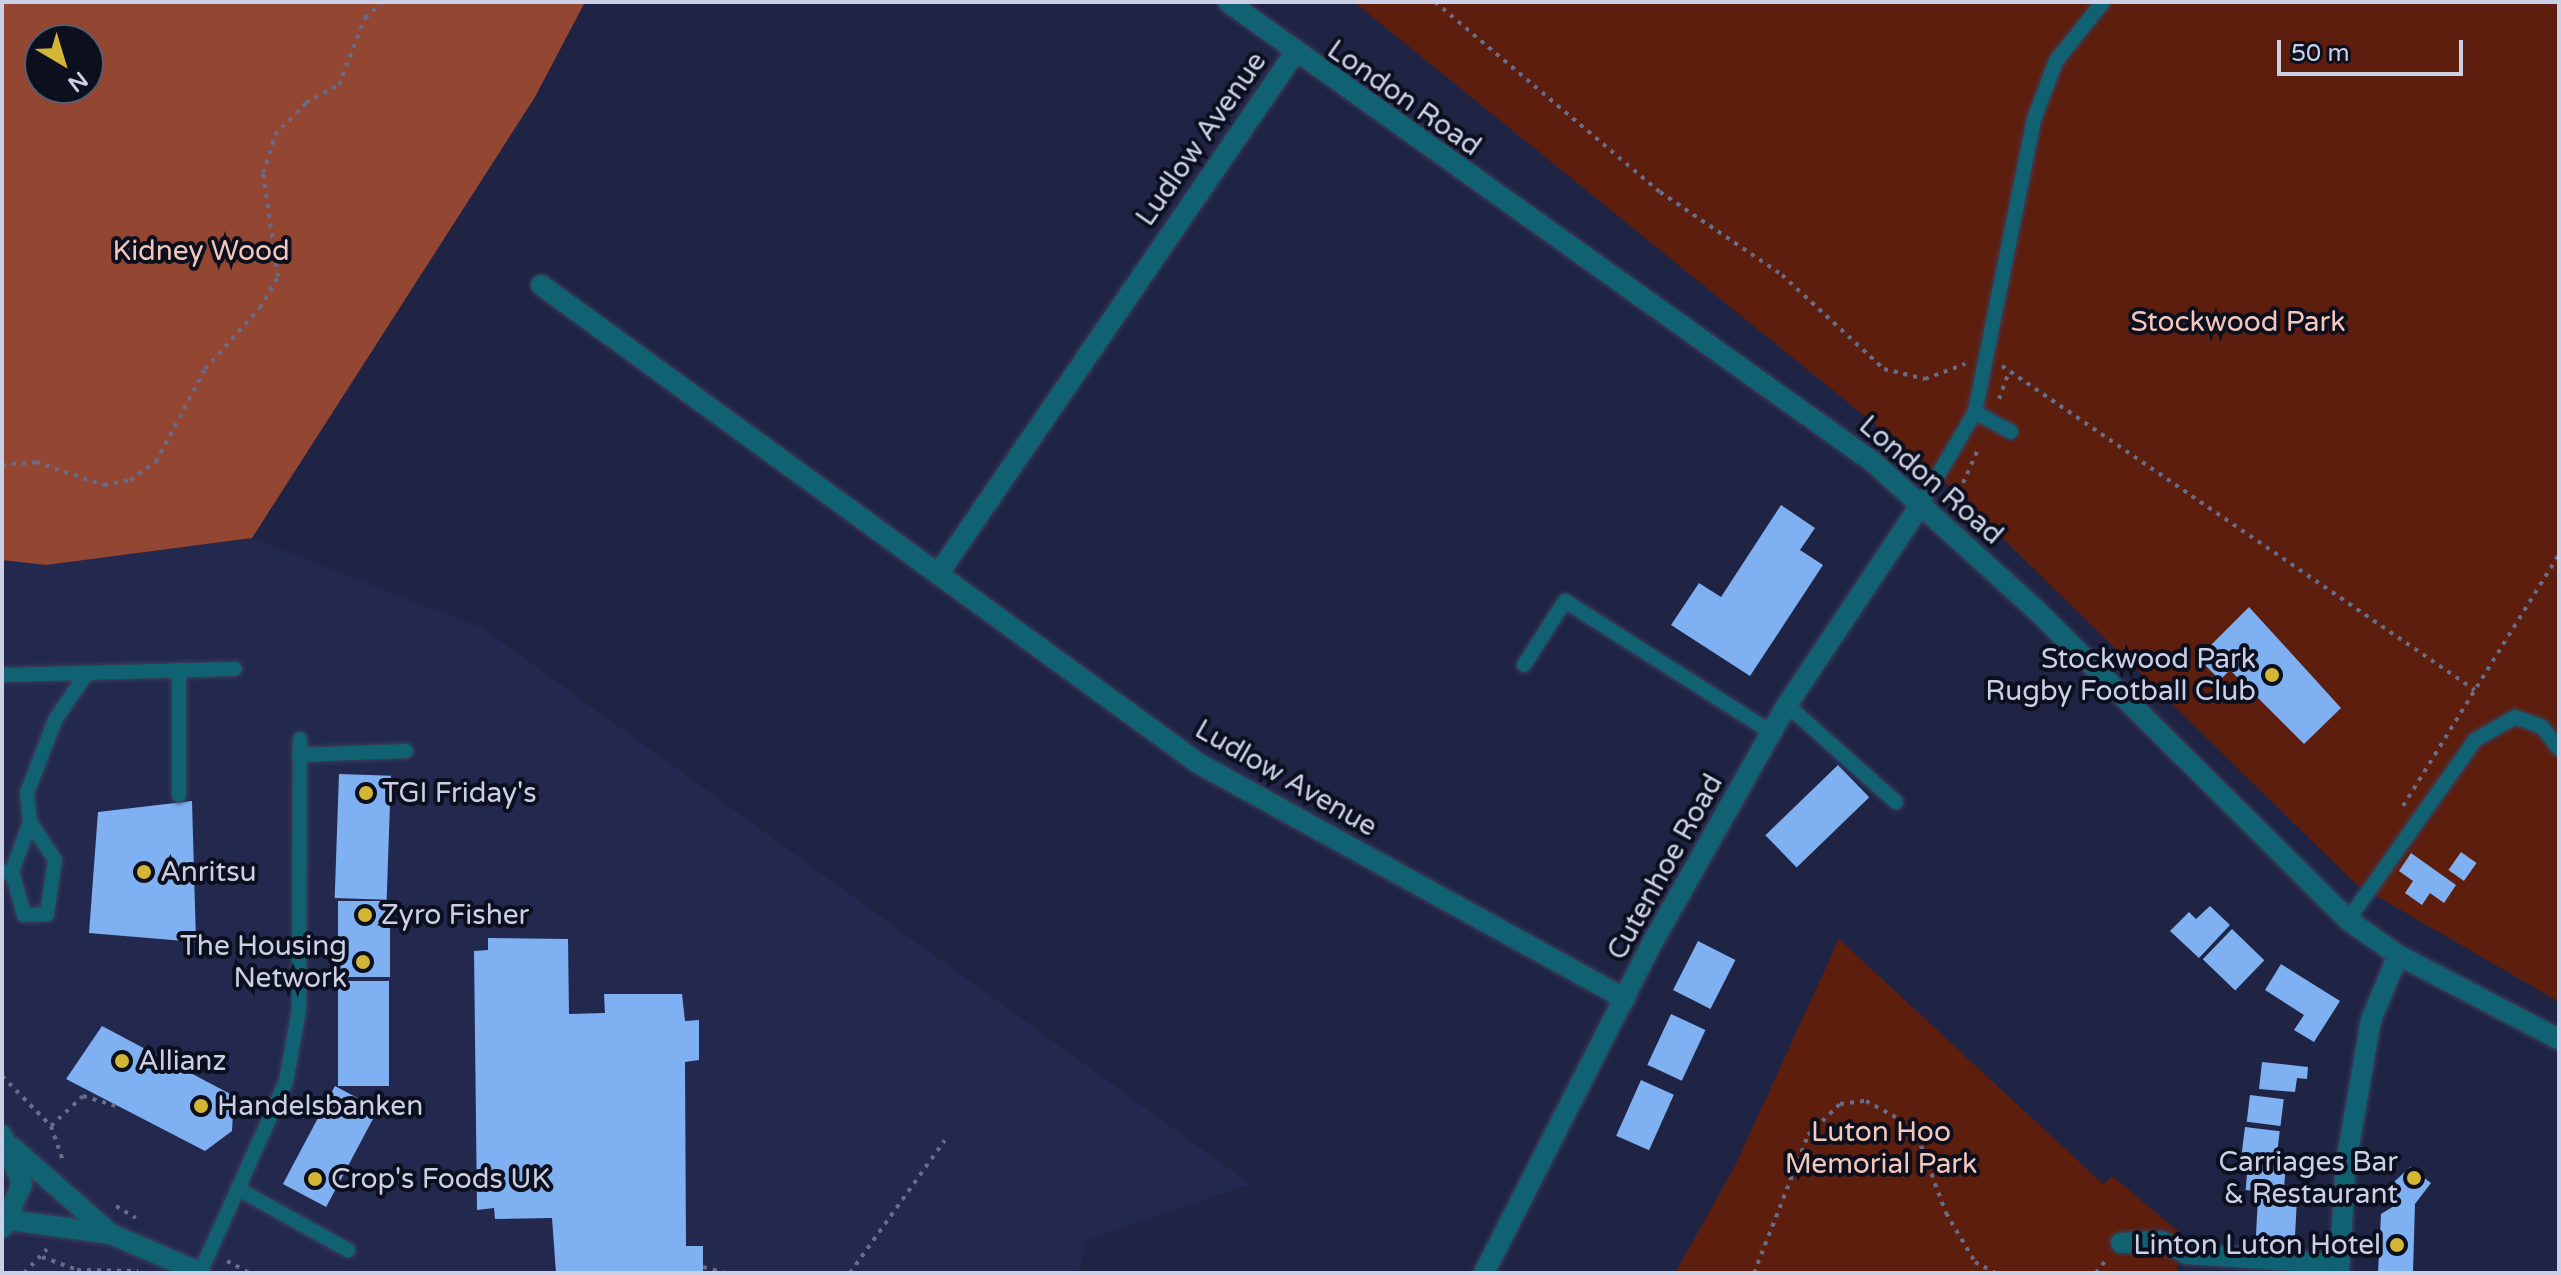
<!DOCTYPE html>
<style>
body{margin:0}
#map{position:relative;width:2561px;height:1275px;overflow:hidden;background:#1f2444;font-family:"Varela Round",sans-serif}
div>[style]{position:absolute}
.built>*{inset:0;background:#23284f}
.green>*{inset:0;background:#5e1e0d}
.forest>*{inset:0;background:#934632}
.building>*{inset:0;background:#7fb0f1;transform-origin:0 0}
.path>*{height:4px;margin-top:-2px;transform-origin:0;background:repeating-linear-gradient(90deg,#676c88 0 4px,transparent 0 10px)}
.roads{filter:drop-shadow(0 0 2px #3b405e) drop-shadow(0 0 2px #3b405e)}
.service>*{height:14px;margin:-7px;padding:0 7px;transform-origin:7px;border-radius:7px;background:#106171}
.minor>*{height:20px;margin:-10px;padding:0 10px;transform-origin:10px;border-radius:10px;background:#106171}
.tertiary>*{height:20px;margin:-10px;padding:0 10px;transform-origin:10px;border-radius:10px;background:#106171}
.dots>*{width:22px;height:22px;translate:-50% -50%;box-sizing:border-box;border:4px solid #0c0f1d;border-radius:50%}
span{translate:-50% -50%;white-space:nowrap;text-align:center;line-height:1.15;-webkit-text-stroke:8px #0c0f1d;paint-order:stroke}
.street-label{font-size:28px;color:#cbd0e6}
.park-label{font-size:28px;color:#f5c7ba}
.poi-label{font-size:28px;color:#cbd0e6}
.right{translate:-100% -50%;text-align:right}
.left{translate:0 -50%;text-align:left}
.frame{position:absolute;inset:0;border:4px solid #cbd0e6;pointer-events:none}
.north{position:absolute;left:24px;top:24px;width:80px;height:80px;box-sizing:border-box;background:#0c0f1d;border:2px solid #585c6d;border-radius:50%;rotate:142deg;font-size:22px;font-weight:700;line-height:32px;text-align:center;color:#cbd0e6}
.north::after{content:'';display:block;margin:auto;width:28px;height:36px;background:#d3b635;clip-path:polygon(50% 0,100% 100%,50% 72%,0 100%)}
.scale{position:absolute;left:2277px;top:40px;width:186px;height:36px;box-sizing:border-box;border:4px solid #cbd0e6;border-top:0;padding-left:10px;font-size:24px;line-height:28px;white-space:nowrap;color:#cbd0e6;-webkit-text-stroke:6px #0c0f1d;paint-order:stroke}
</style>
<div id="map">
<div class="built">
<i style="clip-path:polygon(252px 538px,484px 629px,1250px 1184px,1086px 1240px,1079px 1273px,2px 1273px,2px 560px,46px 565px)"></i>
</div>
<div class="green">
<i style="clip-path:polygon(1354px 2px,2559px 2px,2559px 1002px,2356px 884px,1940px 477px)"></i>
<i style="clip-path:polygon(1839px 939px,2103px 1184px,2112px 1176px,2178px 1231px,2177px 1273px,1675px 1273px,1735px 1166px)"></i>
</div>
<div class="forest">
<i style="clip-path:polygon(evenodd,2px 2px,585px 2px,535px 97px,252px 538px,46px 565px,2px 560px,2px 2px,40px 40px,88px 40px,88px 88px,40px 88px,40px 40px)"></i>
</div>
<div class="building">
<i style="clip-path:polygon(1781px 505px,1815px 528px,1800px 550px,1823px 565px,1750px 676px,1671px 625px,1699px 583px,1721px 597px)"></i>
<i style="clip-path:polygon(2249px 607px,2341px 708px,2304px 744px,2230px 670px,2220px 680px,2198px 658px)"></i>
<i style="left:1838px;top:765px;width:45px;height:101px;rotate:46deg"></i>
<i style="left:339px;top:774px;width:52px;height:124px;rotate:2deg"></i>
<i style="clip-path:polygon(192px 801px,196px 942px,89px 933px,98px 812px)"></i>
<i style="left:2461px;top:852px;width:19px;height:22px;rotate:35deg"></i>
<i style="clip-path:polygon(2411px 853px,2456px 885px,2444px 903px,2430px 893px,2422px 905px,2405px 893px,2413px 881px,2399px 871px)"></i>
<i style="left:338px;top:901px;width:52px;height:76px"></i>
<i style="clip-path:polygon(2210px 906px,2230px 925px,2199px 958px,2170px 931px,2189px 912px,2196px 919px)"></i>
<i style="left:2232px;top:929px;width:45px;height:42px;rotate:44deg"></i>
<i style="clip-path:polygon(488px 938px,568px 939px,569px 1014px,605px 1013px,604px 994px,682px 994px,685px 1021px,699px 1020px,699px 1060px,685px 1062px,686px 1246px,703px 1246px,703px 1273px,556px 1273px,552px 1218px,495px 1219px,494px 1208px,477px 1210px,474px 951px,488px 950px)"></i>
<i style="left:1698px;top:941px;width:42px;height:55px;rotate:27deg"></i>
<i style="clip-path:polygon(2281px 964px,2340px 1001px,2314px 1042px,2294px 1030px,2304px 1015px,2265px 990px)"></i>
<i style="left:338px;top:981px;width:51px;height:105px"></i>
<i style="left:1671px;top:1014px;width:38px;height:56px;rotate:25deg"></i>
<i style="clip-path:polygon(102px 1026px,234px 1096px,232px 1131px,205px 1151px,66px 1079px)"></i>
<i style="clip-path:polygon(2262px 1062px,2308px 1067px,2307px 1079px,2297px 1078px,2295px 1092px,2259px 1089px)"></i>
<i style="left:1641px;top:1080px;width:36px;height:61px;rotate:24deg"></i>
<i style="left:335px;top:1086px;width:49px;height:111px;rotate:28deg"></i>
<i style="left:2250px;top:1095px;width:34px;height:27px;rotate:7deg"></i>
<i style="left:2245px;top:1127px;width:35px;height:29px;rotate:7deg"></i>
<i style="left:2248px;top:1163px;width:38px;height:27px;rotate:5deg"></i>
<i style="clip-path:polygon(2410px 1167px,2431px 1183px,2415px 1204px,2413px 1273px,2378px 1273px,2381px 1214px,2394px 1206px,2380px 1195px)"></i>
<i style="left:2258px;top:1197px;width:39px;height:39px;rotate:3deg"></i>
</div>
<div class="path">
<i style="left:1435px;top:2px;width:294px;rotate:40.2deg"></i>
<i style="left:1660px;top:192px;width:148px;rotate:34.2deg"></i>
<i style="left:1782px;top:275px;width:139px;rotate:42.7deg"></i>
<i style="left:1884px;top:369px;width:42px;rotate:13.7deg"></i>
<i style="left:1925px;top:379px;width:43px;rotate:-20.6deg"></i>
<i style="left:2002px;top:366px;width:573px;rotate:34.41deg"></i>
<i style="left:1999px;top:399px;width:30px;rotate:-70deg"></i>
<i style="left:2px;top:465px;width:34px;rotate:-5deg"></i>
<i style="left:36px;top:462px;width:72px;rotate:18.7deg"></i>
<i style="left:104px;top:485px;width:26px;rotate:-11deg"></i>
<i style="left:130px;top:480px;width:32px;rotate:-35deg"></i>
<i style="left:156px;top:462px;width:105px;rotate:-62.2deg"></i>
<i style="left:205px;top:369px;width:82px;rotate:-48deg"></i>
<i style="left:260px;top:308px;width:36px;rotate:-60deg"></i>
<i style="left:278px;top:277px;width:105px;rotate:-98.2deg"></i>
<i style="left:263px;top:173px;width:40px;rotate:-72deg"></i>
<i style="left:275px;top:135px;width:45px;rotate:-45.9deg"></i>
<i style="left:306px;top:103px;width:38px;rotate:-29deg"></i>
<i style="left:339px;top:85px;width:72px;rotate:-68.8deg"></i>
<i style="left:365px;top:18px;width:23px;rotate:-43deg"></i>
<i style="left:1963px;top:483px;width:35px;rotate:-66deg"></i>
<i style="left:2403px;top:806px;width:296px;rotate:-58.2deg"></i>
<i style="left:2px;top:1076px;width:70px;rotate:45.6deg"></i>
<i style="left:51px;top:1126px;width:36px;rotate:71deg"></i>
<i style="left:51px;top:1126px;width:44px;rotate:-43.2deg"></i>
<i style="left:83px;top:1096px;width:34px;rotate:17deg"></i>
<i style="left:116px;top:1206px;width:23px;rotate:31deg"></i>
<i style="left:42px;top:1257px;width:37px;rotate:20deg"></i>
<i style="left:77px;top:1270px;width:61px;rotate:0.9deg"></i>
<i style="left:227px;top:1261px;width:26px;rotate:28deg"></i>
<i style="left:703px;top:1267px;width:23px;rotate:15deg"></i>
<i style="left:24px;top:1273px;width:33px;rotate:-46deg"></i>
<i style="left:850px;top:1273px;width:163px;rotate:-54.5deg"></i>
<i style="left:1754px;top:1273px;width:148px;rotate:-68.6deg"></i>
<i style="left:1808px;top:1135px;width:45px;rotate:-44.1deg"></i>
<i style="left:1840px;top:1104px;width:26px;rotate:-7deg"></i>
<i style="left:1866px;top:1101px;width:55px;rotate:28.4deg"></i>
<i style="left:1914px;top:1127px;width:92px;rotate:69.6deg"></i>
<i style="left:1946px;top:1213px;width:57px;rotate:59.4deg"></i>
<i style="left:1975px;top:1262px;width:24px;rotate:28deg"></i>
<i style="left:2096px;top:1273px;width:16px;rotate:-52deg"></i>
</div>
<div class="roads">
<div class="service">
<i style="left:1975px;top:412px;width:41px;rotate:29.1deg"></i>
<i style="left:1921px;top:504px;width:107px;rotate:-59.6deg"></i>
<i style="left:1975px;top:412px;width:299px;rotate:-78.6deg"></i>
<i style="left:2034px;top:119px;width:62px;rotate:-69.2deg"></i>
<i style="left:2056px;top:61px;width:75px;rotate:-51.5deg"></i>
<i style="left:1524px;top:665px;width:76px;rotate:-57.4deg"></i>
<i style="left:1565px;top:601px;width:246px;rotate:32.5deg"></i>
<i style="left:179px;top:670px;width:125px;rotate:90deg"></i>
<i style="left:2px;top:675px;width:233px;rotate:-1.5deg"></i>
<i style="left:1787px;top:705px;width:146px;rotate:41.7deg"></i>
<i style="left:299px;top:755px;width:107px;rotate:-2.1deg"></i>
<i style="left:2px;top:872px;width:10px"></i>
<i style="left:12px;top:872px;width:45px;rotate:74.4deg"></i>
<i style="left:24px;top:915px;width:23px;rotate:-2deg"></i>
<i style="left:47px;top:914px;width:55px;rotate:-81.6deg"></i>
<i style="left:55px;top:860px;width:45px;rotate:-123.3deg"></i>
<i style="left:30px;top:822px;width:29px;rotate:-96deg"></i>
<i style="left:27px;top:793px;width:78px;rotate:-69deg"></i>
<i style="left:55px;top:720px;width:57px;rotate:-55.8deg"></i>
<i style="left:12px;top:872px;width:53px;rotate:-70.2deg"></i>
<i style="left:2348px;top:920px;width:220px;rotate:-54.8deg"></i>
<i style="left:2475px;top:740px;width:46px;rotate:-29.9deg"></i>
<i style="left:2515px;top:717px;width:29px;rotate:20deg"></i>
<i style="left:2542px;top:727px;width:28px;rotate:52deg"></i>
<i style="left:240px;top:1190px;width:124px;rotate:29.1deg"></i>
<i style="left:200px;top:1273px;width:209px;rotate:-65.8deg"></i>
<i style="left:286px;top:1082px;width:73px;rotate:-79.8deg"></i>
<i style="left:299px;top:1010px;width:271px;rotate:-89.8deg"></i>
</div>
<div class="minor">
<i style="left:541px;top:285px;width:812px;rotate:36.04deg"></i>
<i style="left:1198px;top:763px;width:488px;rotate:28.9deg"></i>
<i style="left:939px;top:573px;width:629px;rotate:-55.63deg"></i>
<i style="left:2px;top:1135px;width:53px;rotate:67.8deg"></i>
<i style="left:22px;top:1184px;width:48px;rotate:114.4deg"></i>
<i style="left:13px;top:1148px;width:130px;rotate:41.3deg"></i>
<i style="left:111px;top:1234px;width:98px;rotate:23.4deg"></i>
<i style="left:10px;top:1220px;width:100px;rotate:8deg"></i>
<i style="left:2121px;top:1243px;width:40px;rotate:-2.9deg"></i>
<i style="left:2161px;top:1241px;width:30px;rotate:26deg"></i>
<i style="left:2188px;top:1254px;width:151px;rotate:3.8deg"></i>
<i style="left:2339px;top:1273px;width:110px;rotate:-86.4deg"></i>
<i style="left:2346px;top:1163px;width:145px;rotate:-80.1deg"></i>
<i style="left:2371px;top:1020px;width:70px;rotate:-67.4deg"></i>
</div>
<div class="tertiary">
<i style="left:1228px;top:2px;width:792px;rotate:35.5deg"></i>
<i style="left:1873px;top:462px;width:217px;rotate:42.2deg"></i>
<i style="left:2034px;top:608px;width:443px;rotate:44.8deg"></i>
<i style="left:2348px;top:920px;width:61px;rotate:35deg"></i>
<i style="left:2398px;top:955px;width:182px;rotate:27.6deg"></i>
<i style="left:1484px;top:1273px;width:376px;rotate:-63deg"></i>
<i style="left:1655px;top:938px;width:268px;rotate:-60.5deg"></i>
<i style="left:1787px;top:705px;width:242px;rotate:-56.3deg"></i>
</div>
</div>
<div class="dots">
<i style="left:2272px;top:675px;background:#d3b635"></i>
<i style="left:366px;top:793px;background:#d3b635"></i>
<i style="left:144px;top:872px;background:#d3b635"></i>
<i style="left:365px;top:915px;background:#d3b635"></i>
<i style="left:363px;top:962px;background:#d3b635"></i>
<i style="left:122px;top:1061px;background:#d3b635"></i>
<i style="left:201px;top:1106px;background:#d3b635"></i>
<i style="left:2414px;top:1178px;background:#d3b635"></i>
<i style="left:315px;top:1179px;background:#d3b635"></i>
<i style="left:2397px;top:1245px;background:#d3b635"></i>
</div>
<div class="street-label">
<span style="left:1404px;top:98px;rotate:35deg">London Road</span>
<span style="left:1201px;top:139px;rotate:-55deg">Ludlow Avenue</span>
<span style="left:1931px;top:480px;rotate:41deg">London Road</span>
<span style="left:1286px;top:778px;rotate:30deg">Ludlow Avenue</span>
<span style="left:1665px;top:867px;rotate:-61deg">Cutenhoe Road</span>
</div>
<div class="park-label">
<span style="left:201px;top:251px">Kidney Wood</span>
<span style="left:2238px;top:322px">Stockwood Park</span>
<span style="left:1881px;top:1148px">Luton Hoo<br>Memorial Park</span>
</div>
<div class="poi-label">
<span class="right" style="left:2256px;top:675px">Stockwood Park<br>Rugby Football Club</span>
<span class="left" style="left:382px;top:793px">TGI Friday's</span>
<span class="left" style="left:160px;top:872px">Anritsu</span>
<span class="left" style="left:381px;top:915px">Zyro Fisher</span>
<span class="right" style="left:347px;top:962px">The Housing<br>Network</span>
<span class="left" style="left:138px;top:1061px">Allianz</span>
<span class="left" style="left:217px;top:1106px">Handelsbanken</span>
<span class="right" style="left:2398px;top:1178px">Carriages Bar<br>&amp; Restaurant</span>
<span class="left" style="left:331px;top:1179px">Crop's Foods UK</span>
<span class="right" style="left:2381px;top:1245px">Linton Luton Hotel</span>
</div>
<div class="frame"></div>
<div class="north">N</div>
<div class="scale">50 m</div>
</div>
